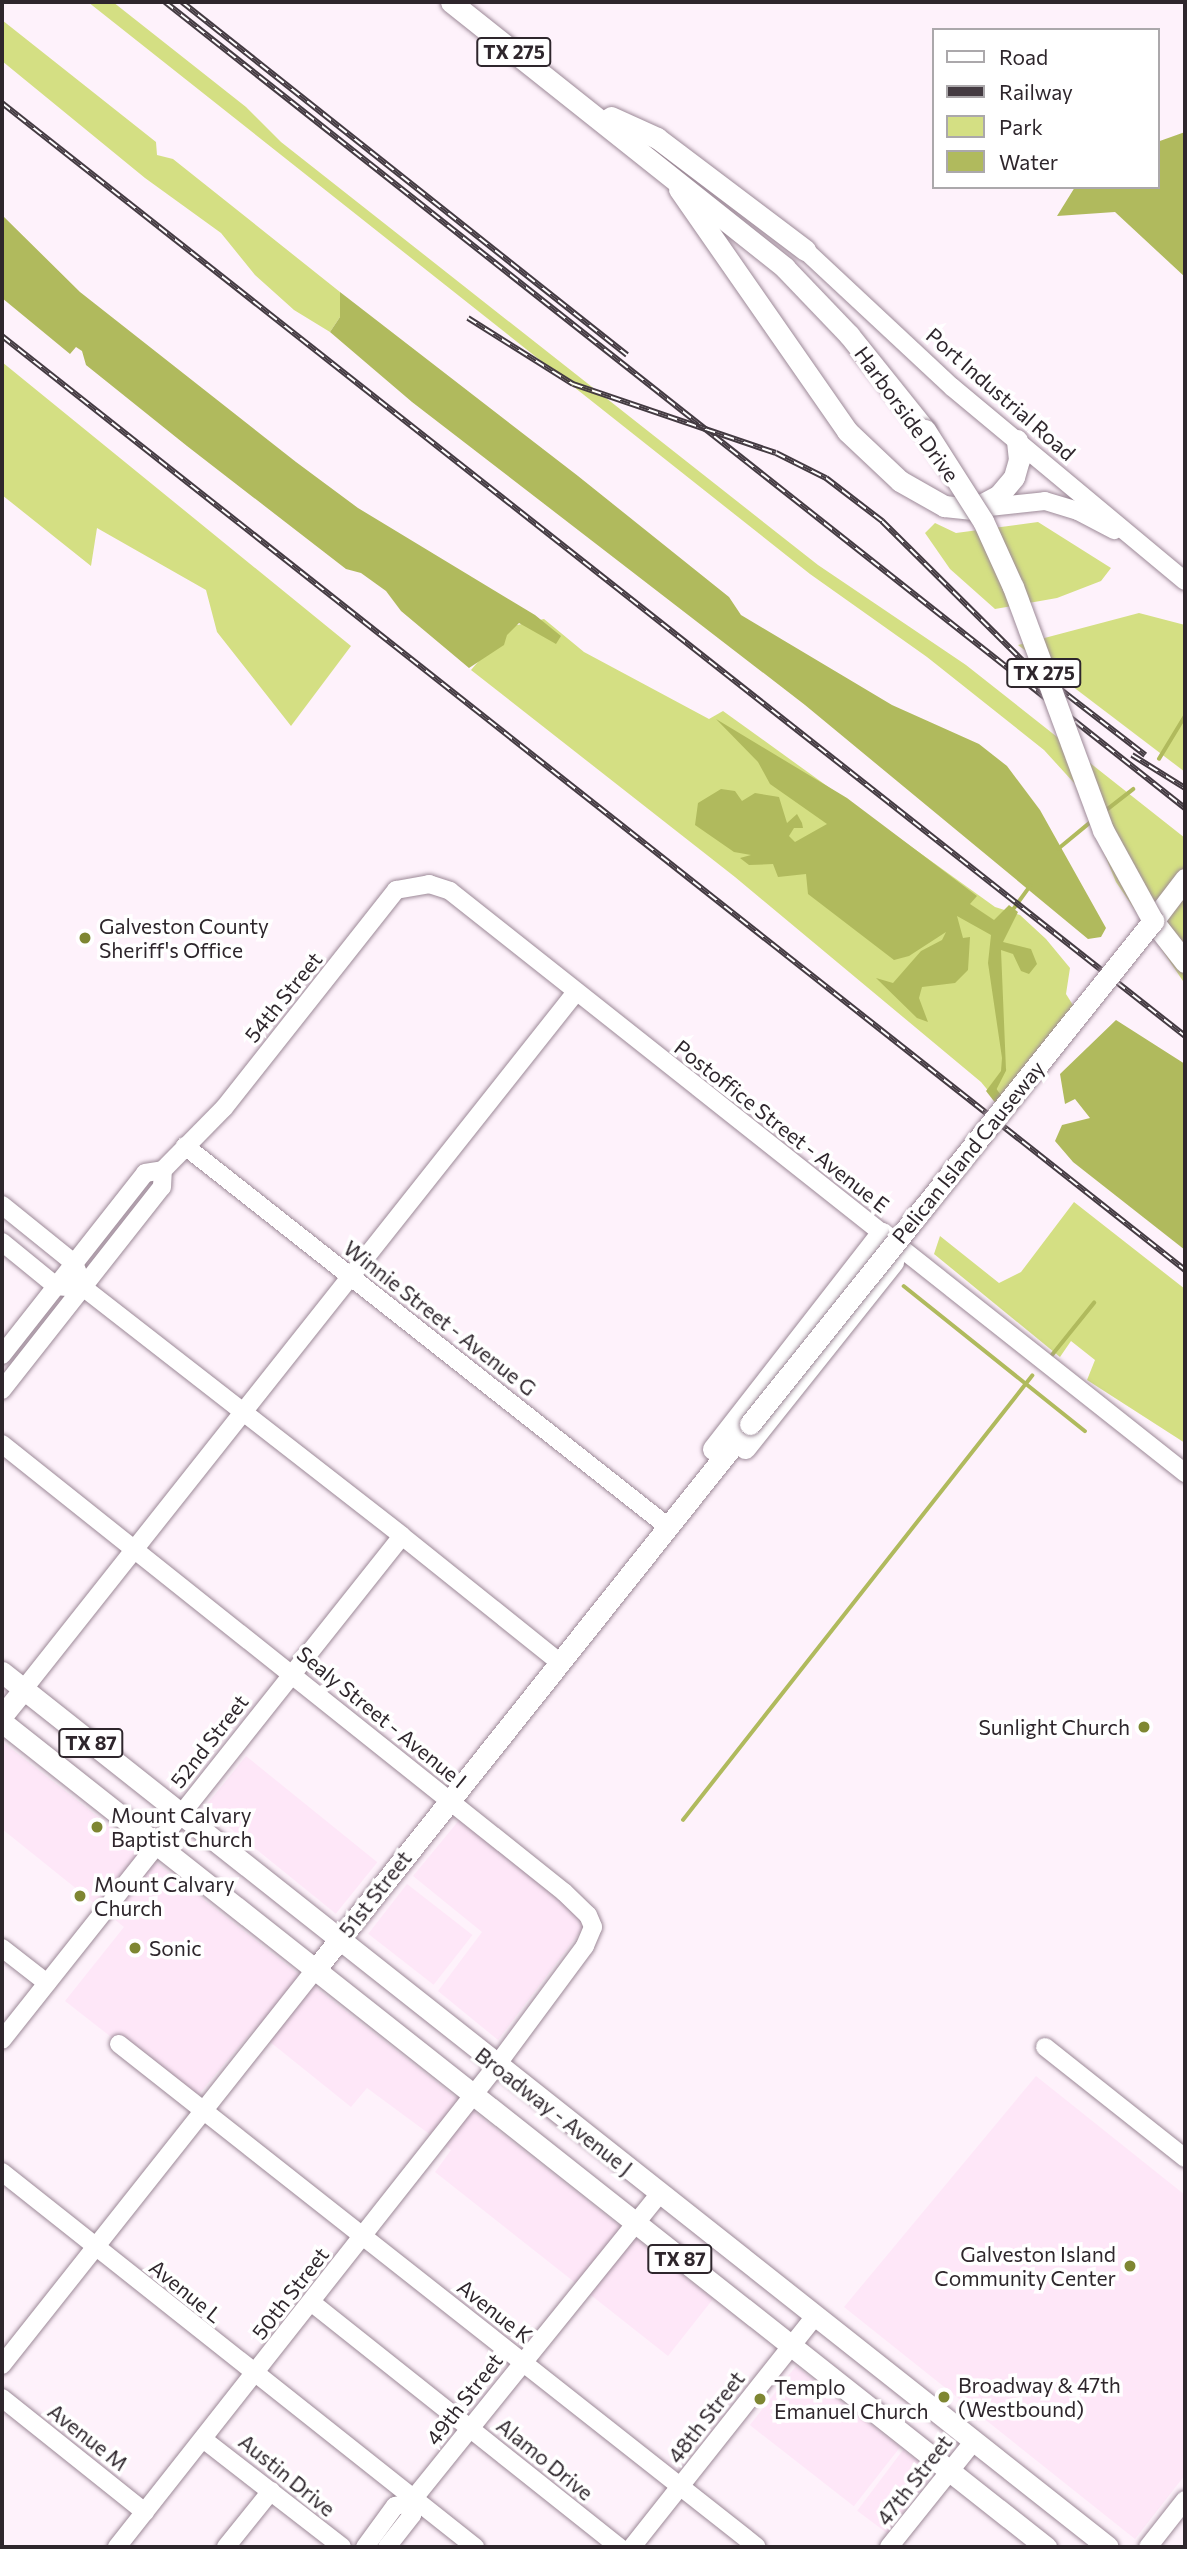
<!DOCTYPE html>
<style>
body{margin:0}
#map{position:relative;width:1187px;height:2549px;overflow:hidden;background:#fef2fb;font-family:Commissioner,sans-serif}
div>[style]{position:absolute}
.built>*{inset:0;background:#fee7f8;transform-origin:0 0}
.green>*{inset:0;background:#d4df83}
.water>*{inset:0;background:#b0ba5d}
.stream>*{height:3.5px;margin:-1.75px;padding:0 1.75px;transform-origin:1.75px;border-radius:1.75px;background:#b0ba5d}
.roads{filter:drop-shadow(0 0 2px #9c8997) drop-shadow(0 0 2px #9c8997)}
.minor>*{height:18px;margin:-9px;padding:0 9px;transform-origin:9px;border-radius:9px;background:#fff}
.major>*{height:21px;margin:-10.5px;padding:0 10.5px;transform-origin:10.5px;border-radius:10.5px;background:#fff}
.rail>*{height:6px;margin-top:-3px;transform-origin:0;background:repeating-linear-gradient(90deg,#fff 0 10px,#443b42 0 20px);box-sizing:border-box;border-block:2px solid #443b42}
.bridges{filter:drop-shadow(0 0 2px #9c8997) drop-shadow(0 0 2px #9c8997)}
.major-bridge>*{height:21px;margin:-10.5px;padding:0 10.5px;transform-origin:10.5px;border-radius:10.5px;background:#fff}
.dots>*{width:19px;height:19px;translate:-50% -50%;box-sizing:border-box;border:4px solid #fff;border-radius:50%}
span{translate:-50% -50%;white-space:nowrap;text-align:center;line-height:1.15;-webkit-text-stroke:7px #fff;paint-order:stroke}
.shield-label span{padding:2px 5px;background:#fff;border:2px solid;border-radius:5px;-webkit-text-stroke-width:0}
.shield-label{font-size:19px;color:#2e262c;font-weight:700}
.street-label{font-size:21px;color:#2e262c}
.poi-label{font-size:21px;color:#2e262c}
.left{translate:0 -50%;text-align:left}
.right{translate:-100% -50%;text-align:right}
.frame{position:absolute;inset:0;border:4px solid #2e262c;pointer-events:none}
.legend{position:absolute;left:932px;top:28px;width:228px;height:161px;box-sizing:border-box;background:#fff;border:2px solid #aba8ab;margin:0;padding:9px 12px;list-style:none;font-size:21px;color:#2e262c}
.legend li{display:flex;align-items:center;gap:14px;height:35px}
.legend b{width:35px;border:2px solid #aba8ab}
</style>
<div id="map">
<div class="built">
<i style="clip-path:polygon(4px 1743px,713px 2299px,668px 2356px,435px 2172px,451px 2150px,367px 2088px,351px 2107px,254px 2029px,193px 2101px,65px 2001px,124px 1927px,2px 1829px)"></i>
<i style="left:246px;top:1756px;width:169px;height:66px;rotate:39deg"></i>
<i style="clip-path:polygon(460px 1819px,587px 1923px,498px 2040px,438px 1991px,482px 1932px,413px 1876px)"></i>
<i style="left:407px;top:1884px;width:83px;height:63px;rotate:38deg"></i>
<i style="clip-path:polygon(1036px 2076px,1185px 2195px,1185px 2475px,1135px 2539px,844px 2307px)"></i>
<i style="left:796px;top:2366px;width:132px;height:75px;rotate:38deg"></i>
<i style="left:903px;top:2450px;width:38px;height:76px;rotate:37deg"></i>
</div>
<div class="green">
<i style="clip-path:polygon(88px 2px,113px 2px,246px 107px,281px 142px,818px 565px,966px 665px,1185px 838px,1185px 984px,1116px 882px,1075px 784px,1044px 750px,927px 657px,810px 574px)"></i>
<i style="clip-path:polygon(2px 20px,156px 142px,157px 155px,173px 159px,340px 292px,340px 317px,330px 332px,294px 310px,255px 275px,221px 233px,145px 178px,2px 61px)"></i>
<i style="clip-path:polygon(2px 362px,351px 646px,291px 726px,217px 632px,206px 590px,97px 528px,91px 566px,2px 495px)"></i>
<i style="clip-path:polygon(1038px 522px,1111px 568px,1101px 581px,1057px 598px,995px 609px,950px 569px,925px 533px,935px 523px,956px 533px)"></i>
<i style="clip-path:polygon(1139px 613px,1185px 625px,1185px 772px,1018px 645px)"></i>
<i style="clip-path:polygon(544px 619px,584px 652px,709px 719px,723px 711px,995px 907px,1020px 915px,1046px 939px,1070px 968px,1066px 994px,1081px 1018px,1005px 1111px,981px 1082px,735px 877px,471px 670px,508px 627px)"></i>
<i style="clip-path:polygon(1074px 1202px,1185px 1289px,1185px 1443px,1087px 1380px,1095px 1360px,1071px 1341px,1060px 1357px,934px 1254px,940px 1236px,999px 1283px,1021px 1272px)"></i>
</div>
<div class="water">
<i style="clip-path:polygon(1185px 132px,1185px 277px,1115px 212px,1057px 216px,1075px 187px,1157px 187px,1157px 142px)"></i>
<i style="clip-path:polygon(2px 215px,80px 292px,296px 462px,358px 508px,535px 615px,561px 636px,556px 644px,519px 623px,507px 635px,504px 645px,469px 668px,401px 611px,386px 591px,361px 573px,346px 569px,187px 446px,86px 365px,82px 351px,76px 347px,70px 354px,2px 298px)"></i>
<i style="clip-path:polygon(340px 292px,578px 476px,729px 597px,741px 615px,892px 705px,979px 744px,1007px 766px,1040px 810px,1106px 928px,1101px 937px,1088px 939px,805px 705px,412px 402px,330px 332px,340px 317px)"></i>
<i style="clip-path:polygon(716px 719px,847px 798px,977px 896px,970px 904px,994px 920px,1009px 905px,1018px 912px,1003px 942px,1031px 949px,1037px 964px,1029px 974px,1021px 971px,1013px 954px,1001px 950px,1006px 1070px,995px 1087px,1006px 1102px,1000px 1109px,986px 1091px,1001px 1071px,1002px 1058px,988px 963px,991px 935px,957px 916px,963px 938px,970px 937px,968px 970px,955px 983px,922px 987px,919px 998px,928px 1022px,917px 1018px,876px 978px,893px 983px,921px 951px,942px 940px,946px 932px,909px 956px,894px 960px,808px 894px,806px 874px,778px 877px,773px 864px,749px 865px,740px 858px,751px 855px,734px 852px,695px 825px,698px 803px,721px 789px,735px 791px,742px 801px,755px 793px,779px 797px,787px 823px,797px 814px,802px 823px,803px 828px,794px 828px,789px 836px,795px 842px,827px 824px,770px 784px,758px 762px)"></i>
<i style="clip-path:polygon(1116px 1020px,1185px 1064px,1185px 1250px,1073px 1162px,1055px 1141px,1062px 1125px,1090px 1118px,1075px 1099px,1065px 1104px,1060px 1074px)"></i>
</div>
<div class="stream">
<i style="left:1159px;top:759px;width:50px;rotate:-58.8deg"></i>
<i style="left:1104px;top:812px;width:37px;rotate:-38deg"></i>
<i style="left:1058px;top:849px;width:44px;rotate:-39.5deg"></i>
<i style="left:1012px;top:911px;width:31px;rotate:-54deg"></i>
<i style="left:994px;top:1090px;width:22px;rotate:-63deg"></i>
<i style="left:904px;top:1286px;width:232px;rotate:38.7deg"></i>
<i style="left:1052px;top:1355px;width:67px;rotate:-51.1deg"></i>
<i style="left:683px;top:1820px;width:565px;rotate:-51.83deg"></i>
</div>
<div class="roads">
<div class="minor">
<i style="left:805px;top:250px;width:201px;rotate:43deg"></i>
<i style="left:952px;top:387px;width:303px;rotate:39.8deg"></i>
<i style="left:980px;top:508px;width:65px;rotate:-6.1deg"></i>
<i style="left:1045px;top:501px;width:34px;rotate:17deg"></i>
<i style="left:1078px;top:511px;width:41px;rotate:27.8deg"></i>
<i style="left:185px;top:1146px;width:614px;rotate:38.25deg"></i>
<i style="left:2px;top:1205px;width:92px;rotate:38.9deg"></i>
<i style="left:74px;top:1263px;width:27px;rotate:68deg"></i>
<i style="left:84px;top:1288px;width:403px;rotate:37.9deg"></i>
<i style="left:402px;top:1536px;width:643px;rotate:128.44deg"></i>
<i style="left:2px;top:1242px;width:70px;rotate:39.2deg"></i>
<i style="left:56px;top:1286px;width:11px;rotate:5deg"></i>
<i style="left:2px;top:1355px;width:231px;rotate:-51.8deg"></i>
<i style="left:145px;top:1173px;width:18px;rotate:-9deg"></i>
<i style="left:163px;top:1170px;width:87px;rotate:-45.5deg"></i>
<i style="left:224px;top:1108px;width:278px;rotate:-51.7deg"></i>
<i style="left:396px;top:890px;width:34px;rotate:-10deg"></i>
<i style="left:429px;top:884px;width:22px;rotate:18deg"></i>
<i style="left:450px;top:891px;width:938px;rotate:38.37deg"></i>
<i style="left:2px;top:1390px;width:258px;rotate:-51.8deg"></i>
<i style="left:162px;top:1187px;width:17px;rotate:-87deg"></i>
<i style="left:2px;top:1444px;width:719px;rotate:38.56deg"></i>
<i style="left:564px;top:1892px;width:33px;rotate:44deg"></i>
<i style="left:588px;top:1915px;width:13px;rotate:67deg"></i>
<i style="left:593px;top:1927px;width:21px;rotate:113deg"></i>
<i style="left:585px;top:1946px;width:148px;rotate:126.5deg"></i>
<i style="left:497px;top:2065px;width:614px;rotate:128.25deg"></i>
<i style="left:402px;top:1536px;width:201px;rotate:38.7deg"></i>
<i style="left:23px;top:1690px;width:891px;rotate:-51.61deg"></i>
<i style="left:2px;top:1948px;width:57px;rotate:37.9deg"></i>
<i style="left:119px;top:2044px;width:812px;rotate:38.25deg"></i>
<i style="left:1045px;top:2047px;width:179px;rotate:38.4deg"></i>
<i style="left:2px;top:2172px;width:604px;rotate:38.41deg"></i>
<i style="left:311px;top:2302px;width:394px;rotate:38.5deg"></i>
<i style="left:2px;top:2365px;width:504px;rotate:-51.61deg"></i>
<i style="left:2px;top:2398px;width:183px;rotate:38.6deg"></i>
<i style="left:203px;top:2439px;width:176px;rotate:37.8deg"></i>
<i style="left:226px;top:2547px;width:72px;rotate:-51.2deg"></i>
<i style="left:365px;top:2547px;width:51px;rotate:-53.8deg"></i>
<i style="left:395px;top:2506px;width:15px;rotate:-11deg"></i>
<i style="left:410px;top:2503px;width:397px;rotate:-51.1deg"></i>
<i style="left:387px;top:2547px;width:41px;rotate:-52deg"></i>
<i style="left:412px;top:2515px;width:12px;rotate:-99deg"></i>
<i style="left:632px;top:2547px;width:295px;rotate:-51.6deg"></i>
<i style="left:889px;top:2547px;width:136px;rotate:-51.3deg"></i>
<i style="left:1148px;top:2547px;width:60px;rotate:-51.8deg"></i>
</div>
<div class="major">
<i style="left:451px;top:2px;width:427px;rotate:38.5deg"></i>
<i style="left:785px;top:268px;width:93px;rotate:46.3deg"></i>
<i style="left:849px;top:335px;width:122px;rotate:51.3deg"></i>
<i style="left:611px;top:117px;width:51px;rotate:24.5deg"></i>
<i style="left:657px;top:138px;width:186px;rotate:37.1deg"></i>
<i style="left:679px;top:189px;width:295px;rotate:55.2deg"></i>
<i style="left:847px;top:431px;width:73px;rotate:43.3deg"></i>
<i style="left:900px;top:481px;width:51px;rotate:29.6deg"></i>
<i style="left:944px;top:506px;width:29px;rotate:6deg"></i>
<i style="left:973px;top:509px;width:30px;rotate:-28deg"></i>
<i style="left:999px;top:495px;width:23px;rotate:-50deg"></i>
<i style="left:1014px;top:477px;width:18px;rotate:-74deg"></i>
<i style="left:1019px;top:460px;width:20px;rotate:-96deg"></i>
<i style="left:1185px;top:879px;width:53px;rotate:127.3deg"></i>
<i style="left:1153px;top:921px;width:52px;rotate:52deg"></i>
<i style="left:745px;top:1448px;width:238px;rotate:-51.5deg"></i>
<i style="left:713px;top:1449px;width:274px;rotate:-52.1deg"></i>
<i style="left:2px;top:1672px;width:1410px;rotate:38.35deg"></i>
<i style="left:2px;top:1716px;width:33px;rotate:-51deg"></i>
<i style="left:2px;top:1722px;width:1331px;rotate:38.32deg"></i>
<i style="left:315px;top:1970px;width:698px;rotate:-51.46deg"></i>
</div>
</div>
<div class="rail">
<i style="left:165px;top:2px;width:1300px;rotate:38.32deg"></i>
<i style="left:182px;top:2px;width:568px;rotate:38.42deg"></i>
<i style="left:2px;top:103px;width:1507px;rotate:38.26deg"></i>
<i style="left:468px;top:318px;width:124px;rotate:32.2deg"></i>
<i style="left:573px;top:384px;width:214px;rotate:18.8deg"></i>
<i style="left:776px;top:453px;width:56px;rotate:26.6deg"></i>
<i style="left:826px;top:478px;width:71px;rotate:37.5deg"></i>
<i style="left:882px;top:521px;width:196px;rotate:44.8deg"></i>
<i style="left:1021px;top:659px;width:157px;rotate:37.7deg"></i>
<i style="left:2px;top:336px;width:1507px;rotate:38.29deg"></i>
<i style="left:1132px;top:755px;width:62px;rotate:31.9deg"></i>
</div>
<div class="bridges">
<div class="major-bridge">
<i style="left:750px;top:1424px;width:645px;rotate:-51.3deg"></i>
<i style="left:1153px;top:921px;width:104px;rotate:-118.8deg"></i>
<i style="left:1103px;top:830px;width:259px;rotate:-110.3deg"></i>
<i style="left:1013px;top:587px;width:72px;rotate:-114.4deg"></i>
<i style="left:983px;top:521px;width:108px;rotate:-122.5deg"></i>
</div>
</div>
<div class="dots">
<i style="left:85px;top:938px;background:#7e8632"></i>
<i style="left:1144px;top:1727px;background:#7e8632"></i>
<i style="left:97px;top:1827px;background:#7e8632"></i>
<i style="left:80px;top:1896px;background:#7e8632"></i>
<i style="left:135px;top:1948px;background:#7e8632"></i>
<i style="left:1130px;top:2266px;background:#7e8632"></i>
<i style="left:944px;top:2397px;background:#7e8632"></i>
<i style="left:760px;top:2399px;background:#7e8632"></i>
</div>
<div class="shield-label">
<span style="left:514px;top:52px">TX 275</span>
<span style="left:1044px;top:673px">TX 275</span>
<span style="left:91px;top:1743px">TX 87</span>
<span style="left:680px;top:2259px">TX 87</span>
</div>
<div class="street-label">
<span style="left:1001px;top:394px;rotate:41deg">Port Industrial Road</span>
<span style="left:907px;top:414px;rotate:54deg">Harborside Drive</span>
<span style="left:283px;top:997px;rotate:-51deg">54th Street</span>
<span style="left:782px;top:1126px;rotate:38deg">Postoffice Street - Avenue E</span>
<span style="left:968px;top:1152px;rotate:-51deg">Pelican Island Causeway</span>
<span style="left:440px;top:1318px;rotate:38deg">Winnie Street - Avenue G</span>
<span style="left:382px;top:1717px;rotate:39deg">Sealy Street - Avenue I</span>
<span style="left:209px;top:1741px;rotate:-52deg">52nd Street</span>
<span style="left:375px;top:1894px;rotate:-52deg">51st Street</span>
<span style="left:554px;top:2111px;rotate:38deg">Broadway - Avenue J</span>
<span style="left:186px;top:2291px;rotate:39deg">Avenue L</span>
<span style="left:290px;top:2293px;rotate:-52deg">50th Street</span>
<span style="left:495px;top:2311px;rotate:38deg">Avenue K</span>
<span style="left:464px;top:2399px;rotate:-52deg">49th Street</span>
<span style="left:706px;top:2417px;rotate:-52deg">48th Street</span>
<span style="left:88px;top:2437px;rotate:38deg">Avenue M</span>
<span style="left:545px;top:2459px;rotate:39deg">Alamo Drive</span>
<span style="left:287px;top:2475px;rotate:39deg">Austin Drive</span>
<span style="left:914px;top:2480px;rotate:-52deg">47th Street</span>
</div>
<div class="poi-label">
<span class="left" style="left:99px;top:938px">Galveston County<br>Sheriff's Office</span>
<span class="right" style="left:1130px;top:1727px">Sunlight Church</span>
<span class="left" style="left:111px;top:1827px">Mount Calvary<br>Baptist Church</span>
<span class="left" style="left:94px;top:1896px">Mount Calvary<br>Church</span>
<span class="left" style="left:149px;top:1948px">Sonic</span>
<span class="right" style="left:1116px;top:2266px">Galveston Island<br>Community Center</span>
<span class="left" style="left:958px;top:2397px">Broadway &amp; 47th<br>(Westbound)</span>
<span class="left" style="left:774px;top:2399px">Templo<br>Emanuel Church</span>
</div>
<div class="frame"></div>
<ul class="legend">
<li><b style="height:9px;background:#fff"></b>Road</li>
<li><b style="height:9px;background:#443b42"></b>Railway</li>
<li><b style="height:19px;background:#d4df83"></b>Park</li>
<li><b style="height:19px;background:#b0ba5d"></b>Water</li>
</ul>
</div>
